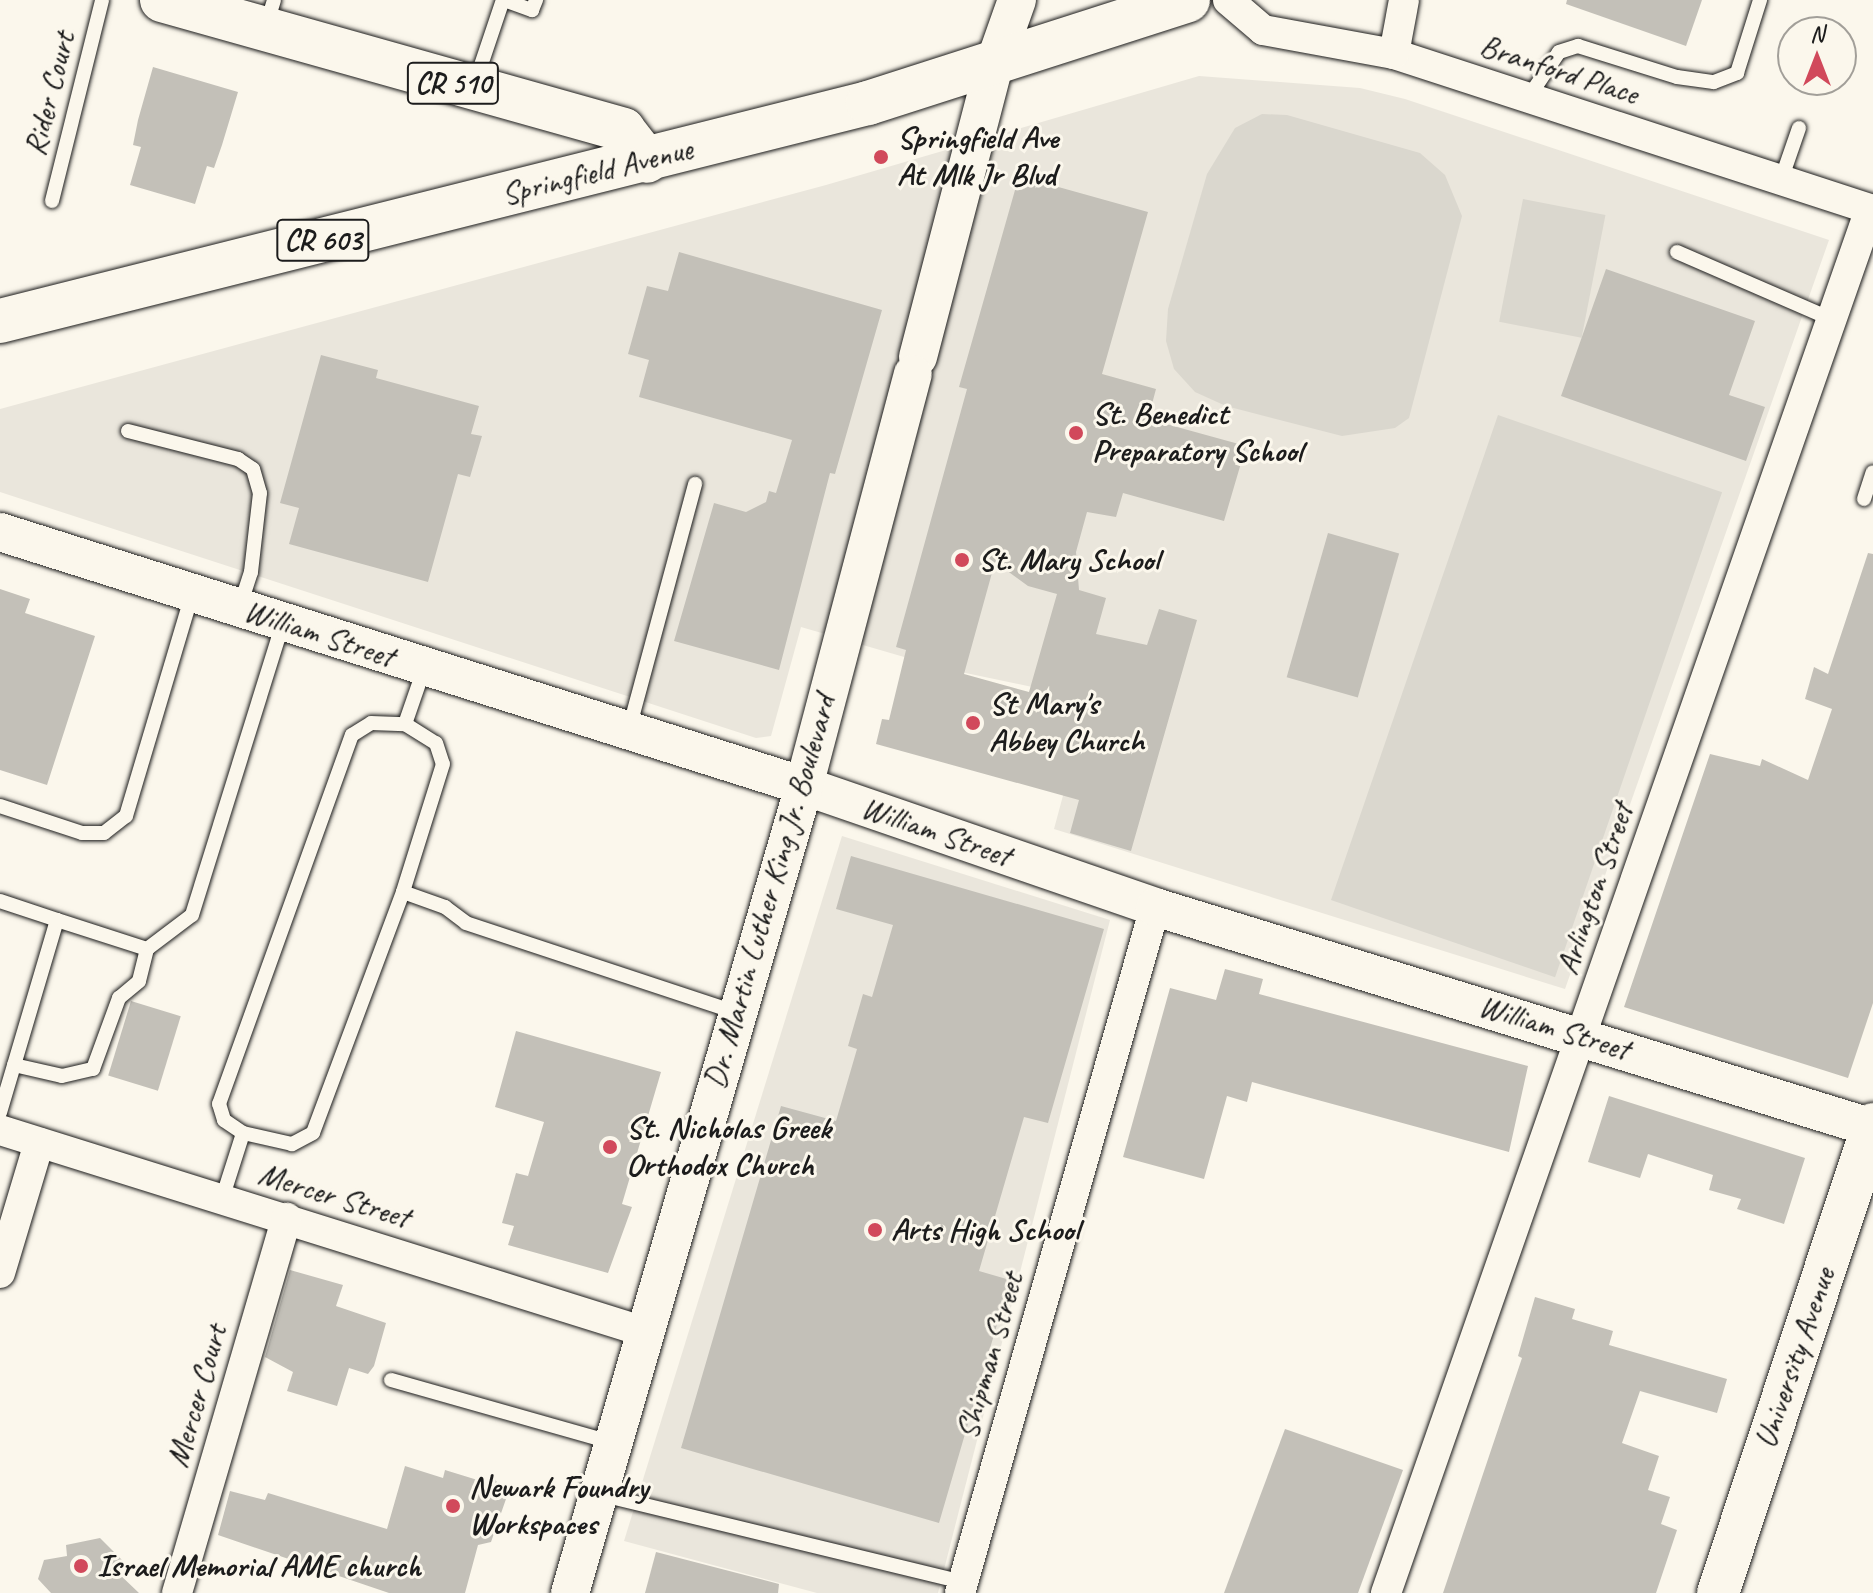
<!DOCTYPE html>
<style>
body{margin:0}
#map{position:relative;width:1873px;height:1593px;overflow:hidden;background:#fbf7ec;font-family:Caveat,sans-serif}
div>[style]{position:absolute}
.built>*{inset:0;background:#eae6dc}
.green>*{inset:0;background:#dad7ce;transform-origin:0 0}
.building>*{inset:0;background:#c3c0b8;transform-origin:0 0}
.roads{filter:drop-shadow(0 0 2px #1c1c1c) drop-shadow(0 0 2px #1c1c1c)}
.service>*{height:14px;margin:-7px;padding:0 7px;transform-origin:7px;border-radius:7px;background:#fbf7ec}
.minor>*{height:30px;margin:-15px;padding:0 15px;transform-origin:15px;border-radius:15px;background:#fbf7ec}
.tertiary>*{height:38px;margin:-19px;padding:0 19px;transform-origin:19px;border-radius:19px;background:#fbf7ec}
.secondary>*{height:42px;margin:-21px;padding:0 21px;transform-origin:21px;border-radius:21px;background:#fbf7ec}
.primary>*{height:44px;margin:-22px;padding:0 22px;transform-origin:22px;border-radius:22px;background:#fbf7ec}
.dots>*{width:22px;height:22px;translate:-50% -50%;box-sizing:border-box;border:4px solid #fbf7ec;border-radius:50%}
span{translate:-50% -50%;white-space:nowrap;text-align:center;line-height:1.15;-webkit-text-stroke:6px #fbf7ec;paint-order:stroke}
.shield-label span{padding:2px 6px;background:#fbf7ec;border:2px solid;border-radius:6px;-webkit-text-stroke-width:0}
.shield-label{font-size:30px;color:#1c1c1c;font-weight:700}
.street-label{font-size:32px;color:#1c1c1c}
.poi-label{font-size:32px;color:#1c1c1c;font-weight:700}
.left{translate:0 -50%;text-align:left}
.north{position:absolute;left:1777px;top:16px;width:80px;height:80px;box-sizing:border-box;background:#fbf7ec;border:2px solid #a29f99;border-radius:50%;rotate:0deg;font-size:22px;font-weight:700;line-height:32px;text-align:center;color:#1c1c1c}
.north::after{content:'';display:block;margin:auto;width:28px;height:36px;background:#d1495b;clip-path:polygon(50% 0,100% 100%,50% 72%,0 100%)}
</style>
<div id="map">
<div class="built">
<i style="clip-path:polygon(1199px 76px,1360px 88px,1405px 99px,1829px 240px,1565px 989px,1054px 829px,1089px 699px,942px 668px,801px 627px,771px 736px,756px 738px,0 492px,0 409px,826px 185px)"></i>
<i style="clip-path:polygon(842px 836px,1110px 920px,938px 1593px,817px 1593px,624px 1541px)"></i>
</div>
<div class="green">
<i style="clip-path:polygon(1262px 114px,1287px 115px,1420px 153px,1445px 175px,1462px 216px,1409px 418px,1395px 428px,1342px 436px,1226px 406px,1195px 392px,1174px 369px,1166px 341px,1168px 309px,1207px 174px,1235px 128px)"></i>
<i style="left:1523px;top:199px;width:84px;height:125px;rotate:11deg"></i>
<i style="left:1498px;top:415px;width:237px;height:513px;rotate:19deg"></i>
</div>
<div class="building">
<i style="clip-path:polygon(1567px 0,1702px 0,1686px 46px,1566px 4px)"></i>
<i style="clip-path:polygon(153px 67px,238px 92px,222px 145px,214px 168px,207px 166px,195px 204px,130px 185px,141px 147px,133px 145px,138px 120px)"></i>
<i style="clip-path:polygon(evenodd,1019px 176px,1148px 212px,1102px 374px,1156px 389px,1148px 419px,1246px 446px,1224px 521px,1123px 493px,1116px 517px,1087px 512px,1076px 552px,1079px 590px,1106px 598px,1096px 634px,1147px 645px,1159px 609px,1197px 620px,1131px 851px,1070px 833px,1079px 800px,876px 744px,882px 719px,889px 720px,906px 650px,896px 647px,967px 389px,959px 387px,1019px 176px,995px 562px,1028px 586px,1057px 594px,1029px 692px,964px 674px,995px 562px)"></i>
<i style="clip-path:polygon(679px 252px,882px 310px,835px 474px,830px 473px,779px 670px,674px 641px,714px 503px,746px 512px,766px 502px,769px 491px,776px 493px,792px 440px,639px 397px,649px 360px,628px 354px,647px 286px,668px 291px)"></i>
<i style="clip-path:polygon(1606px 269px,1755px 321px,1729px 395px,1765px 407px,1746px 461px,1561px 396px)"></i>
<i style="clip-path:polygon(321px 355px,378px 370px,376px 378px,479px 406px,471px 434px,482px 436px,470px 477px,458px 474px,428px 582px,289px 544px,299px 508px,280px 503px)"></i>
<i style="left:1328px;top:533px;width:74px;height:150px;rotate:16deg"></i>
<i style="clip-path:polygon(1868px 553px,1873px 554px,1873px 1003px,1848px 1078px,1624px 1007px,1710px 754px,1760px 766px,1762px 759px,1808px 780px,1832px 709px,1805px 699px,1814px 667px,1828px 674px)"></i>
<i style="clip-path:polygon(0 589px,30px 599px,25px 613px,95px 636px,47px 785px,0 770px)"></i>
<i style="clip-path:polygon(851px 856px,1104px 929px,1048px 1123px,1024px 1117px,979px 1271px,1010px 1280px,939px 1523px,681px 1448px,781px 1106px,836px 1121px,857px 1049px,848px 1046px,863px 994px,872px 997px,893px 925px,836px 909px)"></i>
<i style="clip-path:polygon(1225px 969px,1263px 979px,1259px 994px,1528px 1066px,1509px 1152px,1252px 1082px,1247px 1102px,1227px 1096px,1204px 1179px,1123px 1157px,1170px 988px,1216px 1000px)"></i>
<i style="left:131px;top:1001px;width:52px;height:78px;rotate:17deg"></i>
<i style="clip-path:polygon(516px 1031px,661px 1072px,622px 1204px,632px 1207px,608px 1273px,508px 1245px,514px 1226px,502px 1223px,516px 1173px,528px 1176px,544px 1122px,495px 1107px)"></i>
<i style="clip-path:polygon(1609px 1096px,1805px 1158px,1784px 1224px,1737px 1209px,1741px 1199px,1709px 1190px,1713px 1175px,1648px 1154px,1640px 1178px,1588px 1162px)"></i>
<i style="clip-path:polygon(290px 1270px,343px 1285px,336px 1306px,386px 1323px,374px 1366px,368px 1374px,349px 1368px,337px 1406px,287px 1391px,293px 1372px,265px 1357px)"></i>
<i style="clip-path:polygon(1535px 1297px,1575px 1309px,1572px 1319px,1613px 1331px,1609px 1345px,1727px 1379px,1717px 1413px,1640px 1391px,1622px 1443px,1659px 1456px,1648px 1490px,1670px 1497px,1661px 1524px,1677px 1530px,1656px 1593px,1443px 1593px,1522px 1358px,1518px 1356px)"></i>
<i style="clip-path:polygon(1285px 1429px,1403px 1470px,1358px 1593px,1224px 1593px)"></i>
<i style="clip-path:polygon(405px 1466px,443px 1478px,445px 1470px,484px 1482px,494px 1477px,506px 1499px,491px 1542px,478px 1545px,465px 1593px,389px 1593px,218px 1535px,230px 1491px,265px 1500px,268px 1493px,387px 1529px)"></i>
<i style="clip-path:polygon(100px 1538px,124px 1562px,116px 1571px,139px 1593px,51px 1593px,38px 1579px,44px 1560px,67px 1556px,66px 1545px)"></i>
<i style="clip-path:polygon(656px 1552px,779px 1584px,778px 1593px,645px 1593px)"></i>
</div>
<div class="roads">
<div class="service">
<i style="left:504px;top:0;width:30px;rotate:20deg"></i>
<i style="left:532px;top:10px;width:11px;rotate:-68deg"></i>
<i style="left:267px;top:23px;width:24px;rotate:-73deg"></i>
<i style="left:475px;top:83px;width:88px;rotate:-71.4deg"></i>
<i style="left:1528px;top:98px;width:55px;rotate:-56deg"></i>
<i style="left:1559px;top:52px;width:20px;rotate:-18deg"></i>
<i style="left:1578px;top:46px;width:104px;rotate:17.4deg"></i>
<i style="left:1677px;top:77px;width:37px;rotate:8deg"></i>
<i style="left:1714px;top:82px;width:25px;rotate:-21deg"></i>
<i style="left:1737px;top:73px;width:77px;rotate:-72.5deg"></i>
<i style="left:1781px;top:180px;width:55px;rotate:-70.9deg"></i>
<i style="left:52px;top:201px;width:207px;rotate:-76deg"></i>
<i style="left:1677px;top:252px;width:168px;rotate:23.5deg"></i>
<i style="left:128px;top:431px;width:114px;rotate:14.3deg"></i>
<i style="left:238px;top:459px;width:18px;rotate:34deg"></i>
<i style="left:253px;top:469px;width:25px;rotate:74deg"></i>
<i style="left:260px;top:493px;width:80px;rotate:96.5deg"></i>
<i style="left:251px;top:572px;width:35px;rotate:108deg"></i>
<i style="left:1864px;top:499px;width:28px;rotate:-72deg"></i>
<i style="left:405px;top:724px;width:58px;rotate:-70.9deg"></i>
<i style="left:629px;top:729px;width:254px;rotate:-74.9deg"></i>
<i style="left:0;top:806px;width:86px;rotate:18.2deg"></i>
<i style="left:82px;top:833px;width:22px"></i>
<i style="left:104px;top:833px;width:28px;rotate:-38deg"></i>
<i style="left:126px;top:816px;width:231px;rotate:-73.4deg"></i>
<i style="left:403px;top:892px;width:45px;rotate:19.7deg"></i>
<i style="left:445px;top:907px;width:26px;rotate:37deg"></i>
<i style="left:466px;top:923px;width:283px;rotate:18.3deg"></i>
<i style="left:0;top:901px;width:60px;rotate:18.4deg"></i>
<i style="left:57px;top:920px;width:201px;rotate:106.5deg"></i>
<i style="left:57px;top:920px;width:95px;rotate:17.9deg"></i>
<i style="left:147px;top:949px;width:56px;rotate:-37.1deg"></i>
<i style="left:192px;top:915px;width:307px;rotate:-72.7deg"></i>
<i style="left:14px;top:1065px;width:49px;rotate:12.9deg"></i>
<i style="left:62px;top:1076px;width:32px;rotate:-13deg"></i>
<i style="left:93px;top:1069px;width:76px;rotate:-69.9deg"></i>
<i style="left:119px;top:998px;width:26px;rotate:-40deg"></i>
<i style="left:139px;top:981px;width:33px;rotate:-76deg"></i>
<i style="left:222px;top:1199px;width:69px;rotate:-72.3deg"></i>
<i style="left:243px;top:1133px;width:23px;rotate:-146deg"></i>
<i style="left:224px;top:1120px;width:17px;rotate:-107deg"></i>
<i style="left:219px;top:1104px;width:392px;rotate:-70.2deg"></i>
<i style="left:352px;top:735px;width:22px;rotate:-32deg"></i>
<i style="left:371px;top:723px;width:34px;rotate:2deg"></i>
<i style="left:405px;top:724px;width:36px;rotate:32deg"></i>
<i style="left:436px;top:743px;width:22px;rotate:72deg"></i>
<i style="left:443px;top:764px;width:134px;rotate:107.4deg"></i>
<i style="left:403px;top:892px;width:257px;rotate:110.5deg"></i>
<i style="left:313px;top:1133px;width:24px;rotate:152deg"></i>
<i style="left:292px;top:1144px;width:50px;rotate:-167.3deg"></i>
<i style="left:391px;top:1380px;width:231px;rotate:15.8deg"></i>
<i style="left:599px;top:1494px;width:374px;rotate:13.6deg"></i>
</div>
<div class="minor">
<i style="left:1228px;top:0;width:46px;rotate:40.6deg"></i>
<i style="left:1263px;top:30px;width:133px;rotate:10.4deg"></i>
<i style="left:1394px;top:54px;width:504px;rotate:18.04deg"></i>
<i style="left:1394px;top:54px;width:55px;rotate:-79.5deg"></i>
<i style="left:0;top:1130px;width:676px;rotate:17.39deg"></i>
<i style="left:0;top:1273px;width:136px;rotate:-73.3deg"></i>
<i style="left:177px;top:1593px;width:391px;rotate:-73.7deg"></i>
<i style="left:960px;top:1593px;width:713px;rotate:-74.13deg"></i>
<i style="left:1386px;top:1593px;width:1466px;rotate:-70.72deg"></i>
</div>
<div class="tertiary">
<i style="left:918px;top:357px;width:305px;rotate:-75.4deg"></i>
<i style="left:995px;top:62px;width:66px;rotate:-70.5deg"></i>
<i style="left:0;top:532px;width:843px;rotate:17.53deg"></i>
<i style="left:804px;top:786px;width:371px;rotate:19deg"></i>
<i style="left:1155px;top:907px;width:751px;rotate:17.11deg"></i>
<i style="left:570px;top:1593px;width:840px;rotate:-73.83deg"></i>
<i style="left:804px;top:786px;width:426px;rotate:-75.2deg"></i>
</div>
<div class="secondary">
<i style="left:1718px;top:1593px;width:494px;rotate:-71.7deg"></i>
</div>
<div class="primary">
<i style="left:162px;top:0;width:479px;rotate:15.7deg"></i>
<i style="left:623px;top:130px;width:39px;rotate:52deg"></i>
<i style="left:0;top:321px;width:895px;rotate:-14.1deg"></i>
<i style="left:868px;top:103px;width:336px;rotate:-17.8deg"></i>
</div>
</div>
<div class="dots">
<i style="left:881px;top:157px;background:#d1495b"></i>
<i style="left:1076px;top:433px;background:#d1495b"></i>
<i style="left:962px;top:560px;background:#d1495b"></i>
<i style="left:973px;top:723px;background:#d1495b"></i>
<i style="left:610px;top:1147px;background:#d1495b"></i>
<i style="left:875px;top:1230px;background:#d1495b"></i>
<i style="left:453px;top:1506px;background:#d1495b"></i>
<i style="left:81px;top:1566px;background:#d1495b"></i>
</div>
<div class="shield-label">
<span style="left:453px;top:83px">CR 510</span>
<span style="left:323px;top:240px">CR 603</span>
</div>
<div class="street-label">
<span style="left:1559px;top:70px;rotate:18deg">Branford Place</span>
<span style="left:50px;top:94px;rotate:-76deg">Rider Court</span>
<span style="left:597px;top:172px;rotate:-14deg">Springfield Avenue</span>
<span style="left:319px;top:634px;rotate:18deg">William Street</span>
<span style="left:936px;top:832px;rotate:19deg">William Street</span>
<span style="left:1595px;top:889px;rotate:-71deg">Arlington Street</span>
<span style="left:770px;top:892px;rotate:-74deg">Dr. Martin Luther King Jr. Boulevard</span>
<span style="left:1554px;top:1028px;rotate:17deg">William Street</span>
<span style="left:334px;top:1196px;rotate:17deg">Mercer Street</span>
<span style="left:990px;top:1356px;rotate:-74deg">Shipman Street</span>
<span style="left:1795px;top:1358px;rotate:-71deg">University Avenue</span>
<span style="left:197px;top:1396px;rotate:-74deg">Mercer Court</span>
</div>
<div class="poi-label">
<span class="left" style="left:897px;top:157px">Springfield Ave<br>At Mlk Jr Blvd</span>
<span class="left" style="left:1092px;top:433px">St. Benedict<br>Preparatory School</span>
<span class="left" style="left:978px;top:560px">St. Mary School</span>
<span class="left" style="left:989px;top:723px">St Mary's<br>Abbey Church</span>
<span class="left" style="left:626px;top:1147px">St. Nicholas Greek<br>Orthodox Church</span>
<span class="left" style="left:891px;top:1230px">Arts High School</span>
<span class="left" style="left:469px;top:1506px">Newark Foundry<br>Workspaces</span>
<span class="left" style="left:97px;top:1566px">Israel Memorial AME church</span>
</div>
<div class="north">N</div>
</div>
